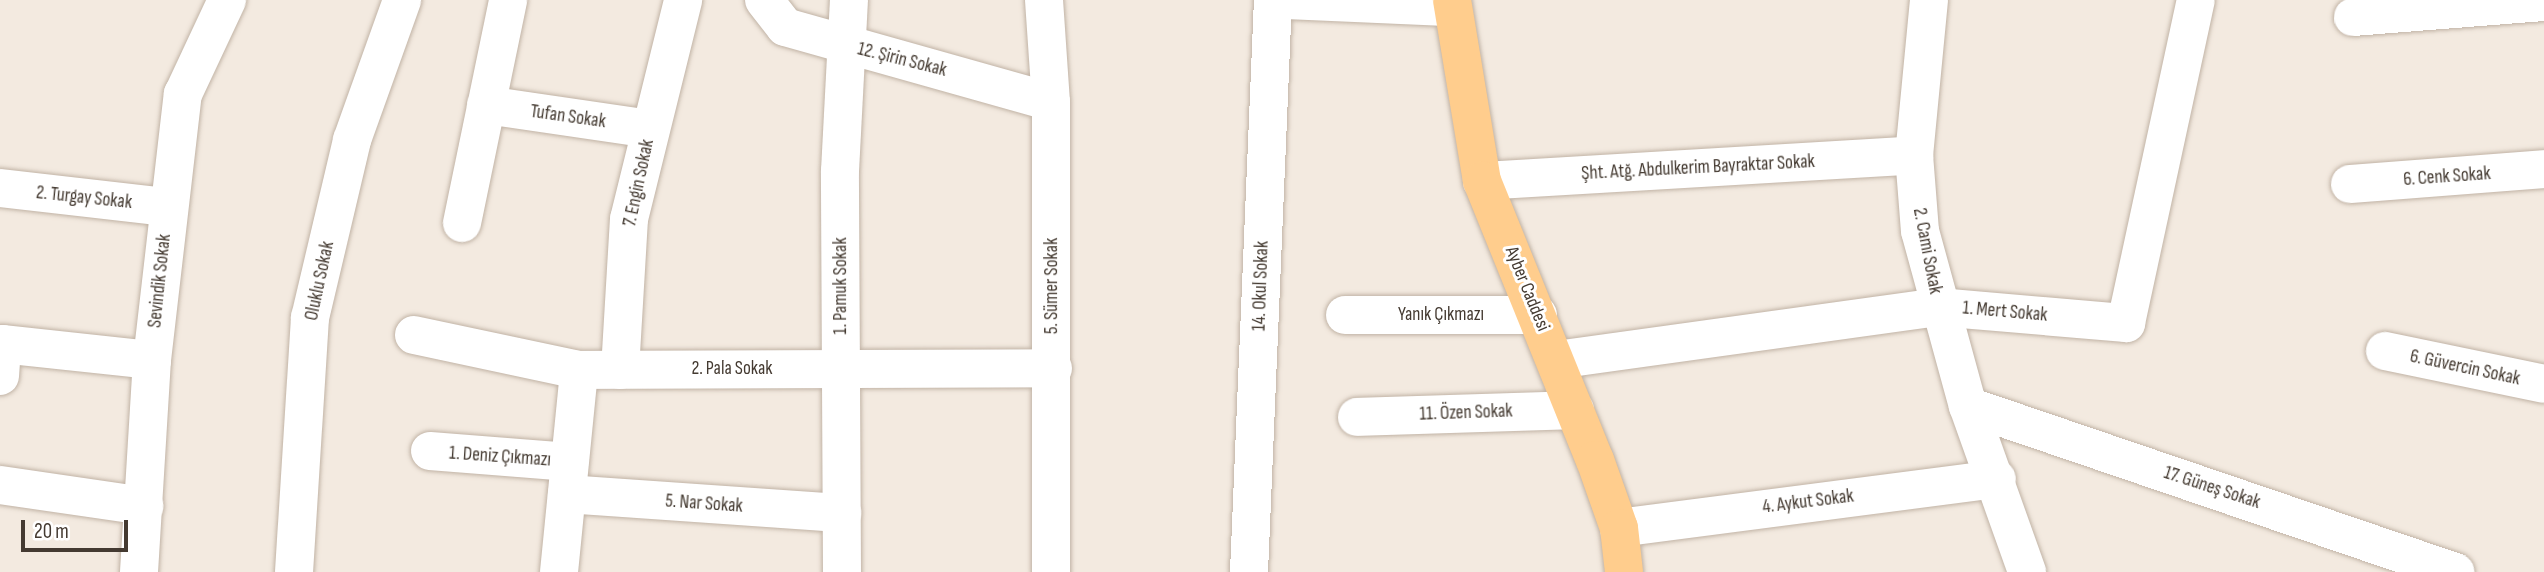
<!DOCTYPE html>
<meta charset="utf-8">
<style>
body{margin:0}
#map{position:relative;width:2544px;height:572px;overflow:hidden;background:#f3eae0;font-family:"Sofia Sans Condensed",sans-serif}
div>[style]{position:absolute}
.roads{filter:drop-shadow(0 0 2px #c1b3a5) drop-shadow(0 0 2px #c1b3a5)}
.minor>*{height:38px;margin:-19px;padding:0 19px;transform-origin:19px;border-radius:19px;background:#fff}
.major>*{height:38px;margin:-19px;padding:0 19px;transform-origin:19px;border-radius:19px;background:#ffcd8d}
span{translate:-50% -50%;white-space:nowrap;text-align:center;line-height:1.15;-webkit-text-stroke:6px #fff;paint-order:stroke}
.street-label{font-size:19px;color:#443a31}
.scale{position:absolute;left:21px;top:520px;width:107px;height:32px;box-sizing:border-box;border:4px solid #443a31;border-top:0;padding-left:9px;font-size:21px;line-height:24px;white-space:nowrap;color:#443a31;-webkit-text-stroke:5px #fff;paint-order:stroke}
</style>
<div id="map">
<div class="roads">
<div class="minor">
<i style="left:764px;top:0;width:34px;rotate:52deg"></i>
<i style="left:785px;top:27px;width:276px;rotate:15.7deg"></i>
<i style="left:1044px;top:0;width:102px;rotate:86.1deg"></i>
<i style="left:1051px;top:102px;width:470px;rotate:90deg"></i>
<i style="left:1288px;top:0;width:163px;rotate:2.5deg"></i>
<i style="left:1929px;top:0;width:156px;rotate:95.5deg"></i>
<i style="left:1914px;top:155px;width:76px;rotate:85.5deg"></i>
<i style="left:1920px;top:231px;width:181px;rotate:74.7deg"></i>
<i style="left:1968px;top:406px;width:176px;rotate:70.4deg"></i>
<i style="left:2353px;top:17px;width:192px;rotate:-4.5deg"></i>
<i style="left:486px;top:105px;width:166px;rotate:8.3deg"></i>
<i style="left:1482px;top:181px;width:433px;rotate:-3.4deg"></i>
<i style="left:2350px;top:184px;width:195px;rotate:-4.4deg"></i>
<i style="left:0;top:188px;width:169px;rotate:6.5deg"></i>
<i style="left:462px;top:223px;width:228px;rotate:-78.3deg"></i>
<i style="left:1345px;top:315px;width:193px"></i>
<i style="left:414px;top:335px;width:169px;rotate:12deg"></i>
<i style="left:579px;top:370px;width:474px;rotate:-0.2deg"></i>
<i style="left:2385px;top:351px;width:162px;rotate:11.7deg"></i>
<i style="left:1556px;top:360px;width:386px;rotate:-7.9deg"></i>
<i style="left:1938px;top:307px;width:189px;rotate:4.9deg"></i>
<i style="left:2126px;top:323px;width:330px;rotate:-77.8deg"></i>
<i style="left:620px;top:370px;width:151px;rotate:-86.6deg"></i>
<i style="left:629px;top:219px;width:226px;rotate:-76.1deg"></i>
<i style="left:0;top:376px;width:32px;rotate:-86deg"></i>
<i style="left:2px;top:344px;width:151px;rotate:6.1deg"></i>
<i style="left:1968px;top:406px;width:515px;rotate:18.82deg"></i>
<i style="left:1357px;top:417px;width:218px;rotate:-1.8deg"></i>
<i style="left:430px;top:451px;width:140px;rotate:4.5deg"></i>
<i style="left:0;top:485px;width:146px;rotate:8.3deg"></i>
<i style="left:567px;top:494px;width:276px;rotate:4deg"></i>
<i style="left:1619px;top:528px;width:381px;rotate:-7.4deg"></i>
<i style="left:139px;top:572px;width:212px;rotate:-86.5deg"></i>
<i style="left:152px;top:360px;width:268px;rotate:-83.4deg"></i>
<i style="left:183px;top:94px;width:104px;rotate:-64.9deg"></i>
<i style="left:294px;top:572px;width:255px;rotate:-86.4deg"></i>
<i style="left:310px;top:318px;width:183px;rotate:-76.7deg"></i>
<i style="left:352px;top:140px;width:149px;rotate:-70.3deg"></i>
<i style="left:559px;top:572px;width:203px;rotate:-84.3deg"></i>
<i style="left:842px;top:572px;width:401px;rotate:-90.3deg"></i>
<i style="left:840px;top:171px;width:171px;rotate:-87deg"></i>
<i style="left:1249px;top:572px;width:573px;rotate:-87.6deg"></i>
</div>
<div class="major">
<i style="left:1452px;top:0;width:183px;rotate:80.6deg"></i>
<i style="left:1482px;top:181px;width:301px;rotate:68deg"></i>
<i style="left:1595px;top:460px;width:72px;rotate:70.6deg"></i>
<i style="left:1619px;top:528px;width:44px;rotate:83.5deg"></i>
</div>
</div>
<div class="street-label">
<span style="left:902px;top:60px;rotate:14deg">12. Şirin Sokak</span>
<span style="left:568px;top:117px;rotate:8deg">Tufan Sokak</span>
<span style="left:1698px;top:168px;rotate:-3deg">Şht. Atğ. Abdulkerim Bayraktar Sokak</span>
<span style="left:2447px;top:177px;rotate:-4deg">6. Cenk Sokak</span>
<span style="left:639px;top:183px;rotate:-78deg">7. Engin Sokak</span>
<span style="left:84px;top:198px;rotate:6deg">2. Turgay Sokak</span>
<span style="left:1927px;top:251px;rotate:79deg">2. Cami Sokak</span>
<span style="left:160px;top:281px;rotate:-84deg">Sevindik Sokak</span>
<span style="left:320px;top:281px;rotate:-78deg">Oluklu Sokak</span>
<span style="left:841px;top:286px;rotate:-90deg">1. Pamuk Sokak</span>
<span style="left:1052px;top:286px;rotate:-90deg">5. Sümer Sokak</span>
<span style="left:1261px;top:286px;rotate:-88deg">14. Okul Sokak</span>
<span style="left:1527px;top:289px;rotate:68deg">Ayber Caddesi</span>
<span style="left:2005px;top:312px;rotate:5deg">1. Mert Sokak</span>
<span style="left:1441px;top:315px">Yanık Çıkmazı</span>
<span style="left:2465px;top:368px;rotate:12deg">6. Güvercin Sokak</span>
<span style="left:732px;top:369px">2. Pala Sokak</span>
<span style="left:1466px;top:413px;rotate:-2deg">11. Özen Sokak</span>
<span style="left:500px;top:457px;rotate:4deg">1. Deniz Çıkmazı</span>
<span style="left:2212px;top:488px;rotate:18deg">17. Güneş Sokak</span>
<span style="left:1808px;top:502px;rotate:-7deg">4. Aykut Sokak</span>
<span style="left:704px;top:504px;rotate:4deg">5. Nar Sokak</span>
</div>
<div class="scale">20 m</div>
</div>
